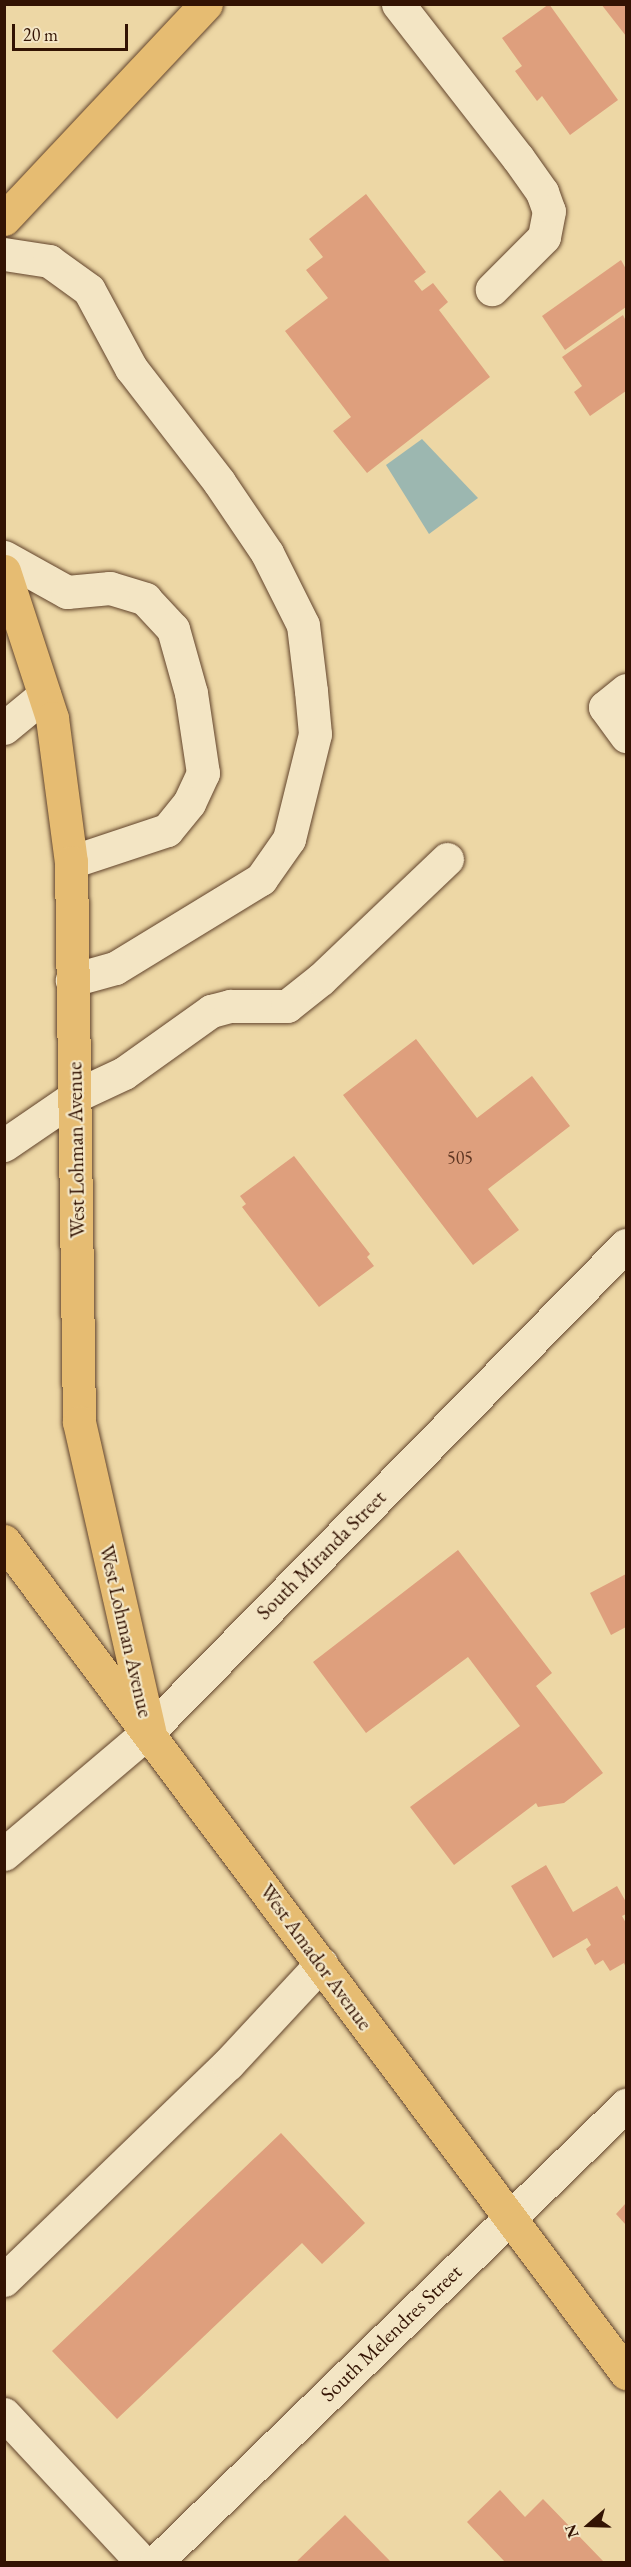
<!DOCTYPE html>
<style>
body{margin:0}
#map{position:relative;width:631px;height:2567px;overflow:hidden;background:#edd7a5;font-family:"EB Garamond",serif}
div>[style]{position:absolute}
.water>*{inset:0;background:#9cb7b0}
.building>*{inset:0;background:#de9f7d}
.roads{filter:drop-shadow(0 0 2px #62442c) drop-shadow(0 0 2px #62442c)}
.minor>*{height:33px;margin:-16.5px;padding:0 16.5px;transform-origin:16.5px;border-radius:16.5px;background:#f3e5c4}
.major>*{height:33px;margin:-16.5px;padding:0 16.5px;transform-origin:16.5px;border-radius:16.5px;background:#e6bc72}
span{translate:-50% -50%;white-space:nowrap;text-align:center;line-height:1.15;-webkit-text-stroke:4.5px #f3e5c4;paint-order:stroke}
.number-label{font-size:18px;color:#5e3622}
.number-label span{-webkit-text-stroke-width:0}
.street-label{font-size:21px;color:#331303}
.frame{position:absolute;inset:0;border:6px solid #331303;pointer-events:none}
.north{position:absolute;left:559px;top:2495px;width:60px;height:60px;-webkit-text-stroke:4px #f3e5c4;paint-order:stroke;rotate:250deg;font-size:16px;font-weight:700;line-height:24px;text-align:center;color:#331303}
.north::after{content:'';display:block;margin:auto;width:21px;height:27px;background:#331303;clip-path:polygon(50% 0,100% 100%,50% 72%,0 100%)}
.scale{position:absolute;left:12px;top:24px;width:116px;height:27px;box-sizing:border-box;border:3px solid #331303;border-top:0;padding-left:8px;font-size:18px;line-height:21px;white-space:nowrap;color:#331303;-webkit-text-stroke:4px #f3e5c4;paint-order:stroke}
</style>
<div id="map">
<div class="water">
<i style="clip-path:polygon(422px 439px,478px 498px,429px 534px,386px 465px)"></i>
</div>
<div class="building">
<i style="clip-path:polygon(549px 4px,618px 100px,570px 135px,542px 96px,537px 101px,515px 71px,522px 66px,502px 38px)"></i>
<i style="clip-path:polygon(601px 4px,626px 4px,626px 36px)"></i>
<i style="clip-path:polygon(366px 194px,426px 272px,414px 281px,422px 291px,433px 283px,448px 302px,439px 310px,490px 377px,367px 473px,333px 431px,351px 417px,285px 331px,328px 298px,306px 270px,323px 257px,309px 239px)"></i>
<i style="clip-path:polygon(621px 260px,626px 269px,626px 307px,565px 350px,542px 316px)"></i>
<i style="clip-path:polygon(623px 315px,626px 321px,626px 391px,590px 416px,574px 392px,582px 386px,562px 357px)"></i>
<i style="clip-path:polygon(416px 1039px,477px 1118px,532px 1076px,570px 1126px,488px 1189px,519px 1230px,473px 1265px,343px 1095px)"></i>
<i style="clip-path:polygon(294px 1156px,370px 1254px,367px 1257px,374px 1266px,319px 1307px,242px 1207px,246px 1204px,240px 1196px)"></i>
<i style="clip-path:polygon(458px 1550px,552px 1673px,536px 1686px,603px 1773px,564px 1803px,538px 1807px,536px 1803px,454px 1865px,410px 1807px,520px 1726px,468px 1657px,366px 1733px,313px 1662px)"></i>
<i style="clip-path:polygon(626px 1574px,626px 1627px,611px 1635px,590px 1593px)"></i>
<i style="clip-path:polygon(546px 1865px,573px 1912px,617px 1886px,626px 1902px,626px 1914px,622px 1916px,626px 1923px,626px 1968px,624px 1963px,610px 1971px,603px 1960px,595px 1965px,586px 1949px,591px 1945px,587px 1938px,553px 1958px,511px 1886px)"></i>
<i style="clip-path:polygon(281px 2133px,365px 2223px,322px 2264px,302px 2243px,117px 2419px,52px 2351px)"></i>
<i style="clip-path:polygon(626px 2203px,626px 2225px,616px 2214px)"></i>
<i style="clip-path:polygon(500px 2490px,525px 2517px,543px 2499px,604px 2562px,505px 2562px,467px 2522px)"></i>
<i style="clip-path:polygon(345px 2515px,391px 2562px,296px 2562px)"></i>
</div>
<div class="roads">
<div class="minor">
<i style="left:398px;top:4px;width:195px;rotate:52.1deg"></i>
<i style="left:518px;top:158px;width:42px;rotate:54.8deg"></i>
<i style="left:542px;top:192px;width:20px;rotate:70deg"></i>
<i style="left:549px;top:211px;width:26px;rotate:101deg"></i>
<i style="left:544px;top:237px;width:74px;rotate:135deg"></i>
<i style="left:4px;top:254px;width:46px;rotate:8.8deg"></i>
<i style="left:49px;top:261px;width:49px;rotate:35.9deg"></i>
<i style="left:89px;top:290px;width:89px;rotate:61.7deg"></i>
<i style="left:131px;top:368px;width:144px;rotate:52.3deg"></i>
<i style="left:219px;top:482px;width:86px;rotate:55.9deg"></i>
<i style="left:267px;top:553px;width:80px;rotate:63.4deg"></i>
<i style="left:303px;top:625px;width:66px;rotate:83.1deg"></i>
<i style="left:311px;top:691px;width:43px;rotate:84.7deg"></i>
<i style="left:315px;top:734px;width:108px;rotate:103.9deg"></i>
<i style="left:289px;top:839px;width:49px;rotate:125deg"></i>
<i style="left:261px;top:879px;width:171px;rotate:148.6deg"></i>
<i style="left:115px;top:968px;width:45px;rotate:164.4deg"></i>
<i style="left:4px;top:557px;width:72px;rotate:29.1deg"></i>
<i style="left:67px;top:592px;width:43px;rotate:-5.3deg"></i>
<i style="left:110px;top:588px;width:37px;rotate:17deg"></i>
<i style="left:145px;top:599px;width:41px;rotate:47deg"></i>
<i style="left:173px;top:629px;width:66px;rotate:74.3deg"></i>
<i style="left:191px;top:693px;width:81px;rotate:81.5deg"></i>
<i style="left:203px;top:773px;width:33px;rotate:115deg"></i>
<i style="left:189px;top:803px;width:35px;rotate:129deg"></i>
<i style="left:167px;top:830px;width:101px;rotate:161.6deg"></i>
<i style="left:626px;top:690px;width:27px;rotate:141deg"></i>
<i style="left:605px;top:707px;width:36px;rotate:54deg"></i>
<i style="left:4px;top:728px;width:52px;rotate:-39.5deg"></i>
<i style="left:4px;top:1145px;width:88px;rotate:-34.4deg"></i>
<i style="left:77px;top:1095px;width:52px;rotate:-25.1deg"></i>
<i style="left:124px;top:1073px;width:107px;rotate:-35.5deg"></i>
<i style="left:211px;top:1011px;width:20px;rotate:-15deg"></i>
<i style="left:230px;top:1006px;width:57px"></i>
<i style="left:287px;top:1006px;width:43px;rotate:-38.5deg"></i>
<i style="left:321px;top:979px;width:174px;rotate:-43.6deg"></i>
<i style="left:4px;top:1854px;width:190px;rotate:-40.3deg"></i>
<i style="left:149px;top:1731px;width:681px;rotate:-45.54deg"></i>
<i style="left:4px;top:2280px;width:311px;rotate:-44deg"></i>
<i style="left:228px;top:2064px;width:137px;rotate:-47.1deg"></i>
<i style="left:4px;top:2414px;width:202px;rotate:47deg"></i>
<i style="left:156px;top:2562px;width:656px;rotate:-44.2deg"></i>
</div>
<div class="major">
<i style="left:4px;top:219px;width:295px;rotate:-46.8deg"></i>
<i style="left:4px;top:571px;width:155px;rotate:71.9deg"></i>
<i style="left:52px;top:718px;width:145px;rotate:82.5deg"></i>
<i style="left:71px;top:862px;width:560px;rotate:89.18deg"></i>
<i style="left:79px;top:1422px;width:317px;rotate:77.2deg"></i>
<i style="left:4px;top:1541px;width:1039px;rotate:53.22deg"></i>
</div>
</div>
<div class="number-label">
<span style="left:460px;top:1158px">505</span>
</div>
<div class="street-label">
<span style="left:76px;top:1150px;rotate:-91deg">West Lohman Avenue</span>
<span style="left:321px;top:1555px;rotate:-45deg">South Miranda Street</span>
<span style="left:126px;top:1631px;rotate:77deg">West Lohman Avenue</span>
<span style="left:316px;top:1957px;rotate:54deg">West Amador Avenue</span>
<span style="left:391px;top:2333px;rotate:-44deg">South Melendres Street</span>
</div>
<div class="frame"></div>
<div class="north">N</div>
<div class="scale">20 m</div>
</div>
